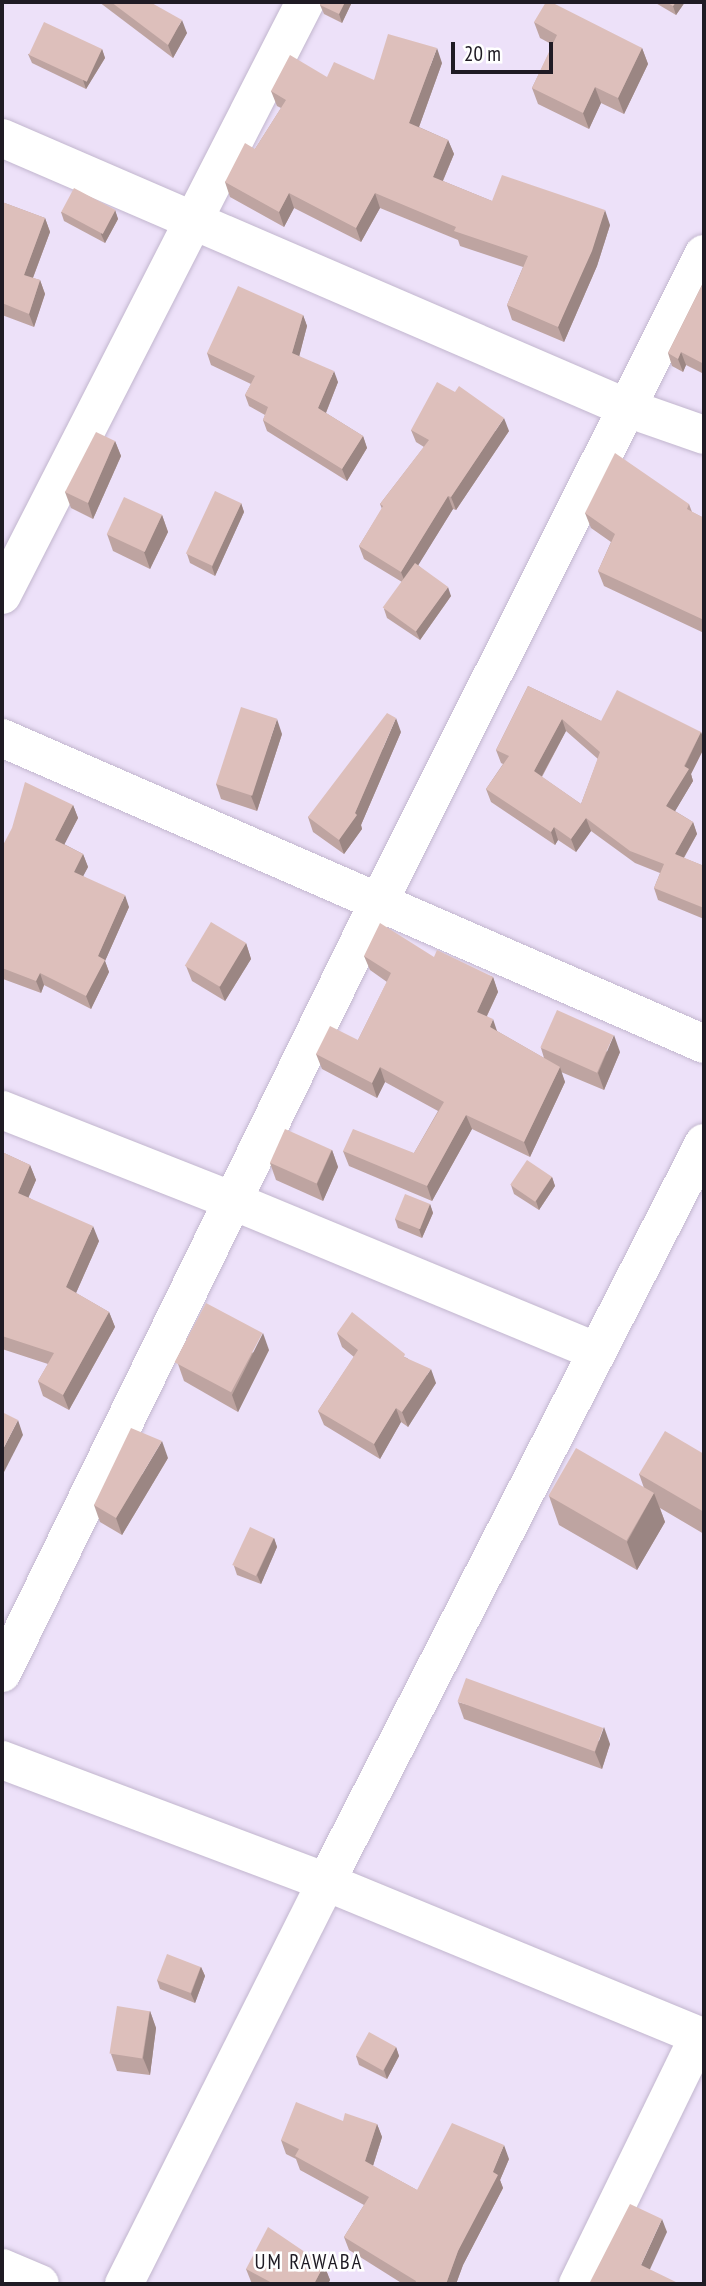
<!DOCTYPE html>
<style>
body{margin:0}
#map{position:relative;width:706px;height:2286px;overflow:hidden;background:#ede1f9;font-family:"PT Sans Narrow",sans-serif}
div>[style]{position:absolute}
.roads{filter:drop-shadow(0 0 2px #c2b6ce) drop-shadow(0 0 2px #c2b6ce)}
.minor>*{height:38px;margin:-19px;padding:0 19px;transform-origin:19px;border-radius:19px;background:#fff}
.wall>*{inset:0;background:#bea4a1}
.shaded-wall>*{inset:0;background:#9b8683}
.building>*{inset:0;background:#ddbfbb;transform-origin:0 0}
span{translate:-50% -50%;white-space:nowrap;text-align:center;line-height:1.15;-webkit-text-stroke:5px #fff;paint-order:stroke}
.quarter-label{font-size:21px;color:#1f1b24;letter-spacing:2px}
.frame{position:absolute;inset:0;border:4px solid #1f1b24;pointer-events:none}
.scale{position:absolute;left:451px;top:42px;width:102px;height:32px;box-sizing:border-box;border:4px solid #1f1b24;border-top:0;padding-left:9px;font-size:21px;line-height:24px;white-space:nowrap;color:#1f1b24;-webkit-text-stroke:5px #fff;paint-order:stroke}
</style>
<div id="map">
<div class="roads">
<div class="minor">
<i style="left:2px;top:138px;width:681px;rotate:23.36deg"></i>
<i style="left:627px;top:408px;width:82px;rotate:19.3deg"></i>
<i style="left:2px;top:595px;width:666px;rotate:-62.93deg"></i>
<i style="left:2px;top:738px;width:766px;rotate:23.55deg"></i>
<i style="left:2px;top:1110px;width:248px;rotate:21.5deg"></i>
<i style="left:233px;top:1201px;width:394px;rotate:22.5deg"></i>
<i style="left:2px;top:1673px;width:859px;rotate:-63.97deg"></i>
<i style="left:379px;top:901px;width:724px;rotate:-63.33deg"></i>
<i style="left:2px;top:1760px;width:346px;rotate:20.6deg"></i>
<i style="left:326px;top:1882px;width:409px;rotate:22.4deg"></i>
<i style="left:2px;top:2268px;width:41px;rotate:22.8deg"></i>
<i style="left:124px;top:2284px;width:450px;rotate:-63.3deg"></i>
<i style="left:326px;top:1882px;width:830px;rotate:-62.91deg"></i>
<i style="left:578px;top:2284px;width:276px;rotate:-64deg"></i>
</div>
</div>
<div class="wall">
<i style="clip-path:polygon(99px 2px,150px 2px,187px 33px,173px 58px)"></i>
<i style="clip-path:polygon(352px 2px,342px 23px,324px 14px,320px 5px)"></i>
<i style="clip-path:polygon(654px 2px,685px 2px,676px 15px)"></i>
<i style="clip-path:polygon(534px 22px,642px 48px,648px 64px,624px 114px,601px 103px,589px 129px,538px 104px,532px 88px,553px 45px,540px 38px)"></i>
<i style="clip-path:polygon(102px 49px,105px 58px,86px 89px,32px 63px,28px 54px)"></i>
<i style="clip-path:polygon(442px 63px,419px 127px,448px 140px,454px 154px,443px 181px,492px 201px,610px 225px,597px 266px,564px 342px,512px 320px,507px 305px,523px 267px,460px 246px,458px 240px,380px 208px,361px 242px,294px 208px,284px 227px,230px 197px,225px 182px,255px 149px,281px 108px,277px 106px,271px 91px,327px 77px,374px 80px)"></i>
<i style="clip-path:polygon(2px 202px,45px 218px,50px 232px,33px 278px,40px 280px,45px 294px,34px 327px,2px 315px)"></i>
<i style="clip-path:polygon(115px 210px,118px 219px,105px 243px,64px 221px,61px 212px)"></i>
<i style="clip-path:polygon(704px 281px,704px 374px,686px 365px,683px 372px,672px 366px,668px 353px)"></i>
<i style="clip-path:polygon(303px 315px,307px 326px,299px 356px,338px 382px,326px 413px,363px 436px,367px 448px,347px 481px,267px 431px,263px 420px,265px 415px,249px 406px,245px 395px,251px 384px,211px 365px,207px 353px)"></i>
<i style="clip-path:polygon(411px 430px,509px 431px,456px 510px,453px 509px,418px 565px,451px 596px,420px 640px,387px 618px,384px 609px,402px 582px,364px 559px,359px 546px,382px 509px,380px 504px,424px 447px,416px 442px)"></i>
<i style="clip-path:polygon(115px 441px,121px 456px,93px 519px,71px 508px,65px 492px)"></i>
<i style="clip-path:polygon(241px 503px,244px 512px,215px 576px,190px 563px,187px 554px)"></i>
<i style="clip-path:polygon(689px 504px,692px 512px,704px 518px,704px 633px,604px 586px,598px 571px,611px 542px,591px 528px,585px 513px)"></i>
<i style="clip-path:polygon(162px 515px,168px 532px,150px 569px,113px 551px,107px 534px)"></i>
<i style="clip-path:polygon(evenodd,528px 686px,601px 721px,701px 732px,704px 741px,704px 748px,691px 774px,693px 781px,675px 811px,693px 822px,697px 834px,684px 858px,704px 866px,704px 919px,658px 900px,654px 888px,660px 873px,635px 863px,591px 831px,576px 852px,558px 840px,555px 845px,491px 802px,486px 789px,503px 764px,501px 763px,496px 750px,528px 686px,566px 731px,598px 759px,581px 804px,542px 777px,566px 731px)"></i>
<i style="clip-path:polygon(401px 732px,361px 825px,362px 829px,344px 854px,313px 832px,308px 817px)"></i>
<i style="clip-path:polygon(282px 734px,257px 811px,221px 799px,216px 784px)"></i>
<i style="clip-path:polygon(73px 805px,78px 818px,64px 844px,83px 854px,88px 867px,83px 876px,129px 907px,105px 961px,109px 972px,91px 1009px,44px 985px,41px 993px,3px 979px,2px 982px,2px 847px)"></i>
<i style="clip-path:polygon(246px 943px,251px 959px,225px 1001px,192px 981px,186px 966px)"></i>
<i style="clip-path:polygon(364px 956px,434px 957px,493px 977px,498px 992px,487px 1016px,497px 1031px,544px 1058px,541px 1048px,620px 1052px,604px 1090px,561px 1072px,565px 1082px,530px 1157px,472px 1129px,432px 1201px,349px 1166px,343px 1151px,414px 1153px,438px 1111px,385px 1082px,377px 1098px,322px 1069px,316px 1054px,358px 1040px,387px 982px,370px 970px)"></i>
<i style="clip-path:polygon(332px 1150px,338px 1167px,323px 1201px,276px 1180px,270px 1163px)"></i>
<i style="clip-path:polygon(2px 1152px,30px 1165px,36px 1180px,28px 1197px,99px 1241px,76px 1293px,109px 1312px,115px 1327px,69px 1410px,43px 1396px,38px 1381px,48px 1364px,2px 1349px)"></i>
<i style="clip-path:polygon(552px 1177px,555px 1186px,539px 1210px,514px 1194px,511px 1185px)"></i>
<i style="clip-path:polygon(430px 1204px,433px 1213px,422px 1238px,398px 1228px,395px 1219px)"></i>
<i style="clip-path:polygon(337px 1333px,407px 1358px,436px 1383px,408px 1427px,401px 1422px,380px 1459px,324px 1425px,318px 1411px,354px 1357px,342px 1347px)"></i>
<i style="clip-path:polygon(269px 1350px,238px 1412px,184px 1381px,178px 1364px)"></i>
<i style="clip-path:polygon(704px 1454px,704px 1534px,660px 1508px,665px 1522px,637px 1570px,559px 1525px,549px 1496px,644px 1488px,639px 1474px)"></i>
<i style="clip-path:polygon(168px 1458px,122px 1535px,100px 1522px,94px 1505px)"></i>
<i style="clip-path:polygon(274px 1538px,277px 1547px,261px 1584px,237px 1575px,234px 1566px)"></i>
<i style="clip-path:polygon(458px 1702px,610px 1744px,602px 1769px,464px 1719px)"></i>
<i style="clip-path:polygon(201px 1967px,205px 1976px,195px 2003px,160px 1989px,157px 1980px)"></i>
<i style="clip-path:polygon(150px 2011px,156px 2028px,150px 2075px,117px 2071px,111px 2054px)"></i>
<i style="clip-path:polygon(396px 2047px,399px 2056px,387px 2079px,359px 2065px,356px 2056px)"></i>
<i style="clip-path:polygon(343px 2121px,377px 2124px,382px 2137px,373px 2166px,417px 2190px,509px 2159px,500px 2180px,503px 2188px,463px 2265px,456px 2284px,403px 2284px,349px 2250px,344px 2237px,364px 2205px,300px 2170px,296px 2159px,286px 2154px,281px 2140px)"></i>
<i style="clip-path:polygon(324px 2265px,330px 2280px,328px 2284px,252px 2284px,246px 2269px)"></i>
</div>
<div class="shaded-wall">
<i style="clip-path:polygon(345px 2px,352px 2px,342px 23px,339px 14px)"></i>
<i style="clip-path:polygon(676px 2px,685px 2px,676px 15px,673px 6px)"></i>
<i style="clip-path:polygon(182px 20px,187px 33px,173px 58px,168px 45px)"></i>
<i style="clip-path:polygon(437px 48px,442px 63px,415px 138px,409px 123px)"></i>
<i style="clip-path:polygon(642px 48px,648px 64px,624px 114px,618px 98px)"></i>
<i style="clip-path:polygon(102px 49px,105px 58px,86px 89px,83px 80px)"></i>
<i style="clip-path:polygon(595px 87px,601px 103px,589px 129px,583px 113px)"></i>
<i style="clip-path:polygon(448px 140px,454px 154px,438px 192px,433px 177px)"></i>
<i style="clip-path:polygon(289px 193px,294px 208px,284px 227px,279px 212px)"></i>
<i style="clip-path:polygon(375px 193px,380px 208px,361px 242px,356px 228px)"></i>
<i style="clip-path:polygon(115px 210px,118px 219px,105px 243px,101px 234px)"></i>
<i style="clip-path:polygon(605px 210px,610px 225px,597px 266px,564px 342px,558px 327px)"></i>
<i style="clip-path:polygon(45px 218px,50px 232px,29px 288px,24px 275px)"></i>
<i style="clip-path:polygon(40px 280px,45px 294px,34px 327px,29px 314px)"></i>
<i style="clip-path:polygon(303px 315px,307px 326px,297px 365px,292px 353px)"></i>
<i style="clip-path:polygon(681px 352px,686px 365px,683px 372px,678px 359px)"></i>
<i style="clip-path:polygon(334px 371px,338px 382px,323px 420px,318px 408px)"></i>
<i style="clip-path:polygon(504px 418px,509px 431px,456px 510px,451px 497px)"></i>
<i style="clip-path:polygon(363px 436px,367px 448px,347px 481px,342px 469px)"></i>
<i style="clip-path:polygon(115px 441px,121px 456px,93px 519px,88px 503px)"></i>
<i style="clip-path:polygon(448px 496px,453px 509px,406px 585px,401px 572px)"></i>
<i style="clip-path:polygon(241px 503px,244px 512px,215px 576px,212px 567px)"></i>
<i style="clip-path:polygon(162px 515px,168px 532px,150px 569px,144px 552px)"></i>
<i style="clip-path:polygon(448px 587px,451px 596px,420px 640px,416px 631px)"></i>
<i style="clip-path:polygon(396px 718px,401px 732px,361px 825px,362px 829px,344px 854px,339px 840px,355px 813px)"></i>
<i style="clip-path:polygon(277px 719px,282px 734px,257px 811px,251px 796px)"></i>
<i style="clip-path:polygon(562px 719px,566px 731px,538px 783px,534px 771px)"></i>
<i style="clip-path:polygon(701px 732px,704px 741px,704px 748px,691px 774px,693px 781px,671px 818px,666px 806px)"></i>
<i style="clip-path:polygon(73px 805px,78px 818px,60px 853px,55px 840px)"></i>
<i style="clip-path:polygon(586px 818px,591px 831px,576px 852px,571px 839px)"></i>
<i style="clip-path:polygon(693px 822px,697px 834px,679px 866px,675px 854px)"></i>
<i style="clip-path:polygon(554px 827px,558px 840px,555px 845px,551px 832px)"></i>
<i style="clip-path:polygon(83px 854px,88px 867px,79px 884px,74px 872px)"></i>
<i style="clip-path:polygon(125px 895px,129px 907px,105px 961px,109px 972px,91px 1009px,86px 996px,98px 956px)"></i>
<i style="clip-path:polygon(246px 943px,251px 959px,225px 1001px,219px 986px)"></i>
<i style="clip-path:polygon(40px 973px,44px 985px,41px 993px,36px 981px)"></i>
<i style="clip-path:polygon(493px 977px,498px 992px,482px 1026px,477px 1012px)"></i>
<i style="clip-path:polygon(493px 1019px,498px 1034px,490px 1027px)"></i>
<i style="clip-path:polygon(614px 1035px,620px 1052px,604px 1090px,598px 1073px)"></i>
<i style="clip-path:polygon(380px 1067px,385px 1082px,377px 1098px,372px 1083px)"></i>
<i style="clip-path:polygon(560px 1067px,565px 1082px,530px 1157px,524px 1142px)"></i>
<i style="clip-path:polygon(466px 1115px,472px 1129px,432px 1201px,427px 1186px)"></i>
<i style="clip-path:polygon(332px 1150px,338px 1167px,323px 1201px,317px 1184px)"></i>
<i style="clip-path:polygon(30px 1165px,36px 1180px,24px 1208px,18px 1193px)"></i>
<i style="clip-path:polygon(552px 1177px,555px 1186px,539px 1210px,536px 1201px)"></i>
<i style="clip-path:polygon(430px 1204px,433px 1213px,422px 1238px,419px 1229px)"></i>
<i style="clip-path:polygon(93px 1226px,99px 1241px,72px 1302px,66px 1287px)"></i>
<i style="clip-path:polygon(109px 1312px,115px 1327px,69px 1410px,63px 1395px)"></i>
<i style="clip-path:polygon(263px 1333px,269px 1350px,238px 1412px,232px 1395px)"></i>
<i style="clip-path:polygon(431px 1369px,436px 1383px,408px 1427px,402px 1412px)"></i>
<i style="clip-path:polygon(396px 1408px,401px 1422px,380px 1459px,374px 1444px)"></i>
<i style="clip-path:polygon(18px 1420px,23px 1435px,3px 1474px,2px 1470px,2px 1451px)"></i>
<i style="clip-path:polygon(162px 1441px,168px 1458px,122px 1535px,116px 1518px)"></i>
<i style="clip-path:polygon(654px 1493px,665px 1522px,637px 1570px,627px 1542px)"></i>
<i style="clip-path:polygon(274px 1538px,277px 1547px,261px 1584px,257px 1575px)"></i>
<i style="clip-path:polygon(604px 1727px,610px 1744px,602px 1769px,595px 1752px)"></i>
<i style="clip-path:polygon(201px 1967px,205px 1976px,195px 2003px,191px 1994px)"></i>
<i style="clip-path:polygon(150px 2011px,156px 2028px,150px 2075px,143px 2058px)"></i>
<i style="clip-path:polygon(396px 2047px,399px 2056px,387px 2079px,384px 2070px)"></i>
<i style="clip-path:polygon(377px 2124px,382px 2137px,370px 2175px,365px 2161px)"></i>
<i style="clip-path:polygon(504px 2145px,509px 2159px,500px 2180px,503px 2188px,463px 2265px,456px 2284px,446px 2284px,458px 2251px)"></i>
<i style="clip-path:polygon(662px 2219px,667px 2232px,646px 2278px,641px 2265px)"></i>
<i style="clip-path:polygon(324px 2265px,330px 2280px,328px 2284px,314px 2284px)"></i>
</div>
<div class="building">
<i style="clip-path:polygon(111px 2px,150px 2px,182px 20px,168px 45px)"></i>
<i style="clip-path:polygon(320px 2px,345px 2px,339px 14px,320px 5px)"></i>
<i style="clip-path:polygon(546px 2px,551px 2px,642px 48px,618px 98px,595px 87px,583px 113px,532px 88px,557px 35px,534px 22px)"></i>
<i style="clip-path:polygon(666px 2px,676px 2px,673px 6px)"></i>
<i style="left:44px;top:22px;width:64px;height:36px;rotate:25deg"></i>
<i style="clip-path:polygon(388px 34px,437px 48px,409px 123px,448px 140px,433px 177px,492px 201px,502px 175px,605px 210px,592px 251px,558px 327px,507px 305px,528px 256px,454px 231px,456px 227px,375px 193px,356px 228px,289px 193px,279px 212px,225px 182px,245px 143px,255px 149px,286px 100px,271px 91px,290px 55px,327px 77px,334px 62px,374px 80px)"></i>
<i style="left:74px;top:188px;width:47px;height:27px;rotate:28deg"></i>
<i style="clip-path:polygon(2px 202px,45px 218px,24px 275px,40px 280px,29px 314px,2px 303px)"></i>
<i style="clip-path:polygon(704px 281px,704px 364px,681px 352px,678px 359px,668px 353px)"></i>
<i style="clip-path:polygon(238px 286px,303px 315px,292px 353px,334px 371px,318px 408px,363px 436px,342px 469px,263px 420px,268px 407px,245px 395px,255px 376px,207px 353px)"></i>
<i style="clip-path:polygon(437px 382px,455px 392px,459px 386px,504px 418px,451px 497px,448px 496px,401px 572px,359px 546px,383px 506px,380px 504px,429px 440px,411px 430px)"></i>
<i style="clip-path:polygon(96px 432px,115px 441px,88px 503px,65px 492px)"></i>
<i style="clip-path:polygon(615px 453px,689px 504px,687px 509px,704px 518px,704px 620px,598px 571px,615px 534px,585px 513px)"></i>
<i style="left:215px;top:491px;width:29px;height:69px;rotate:25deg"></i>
<i style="left:124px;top:497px;width:42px;height:41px;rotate:25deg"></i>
<i style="left:415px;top:563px;width:41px;height:55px;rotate:36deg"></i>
<i style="clip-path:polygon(evenodd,528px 686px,601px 721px,617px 690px,701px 732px,684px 766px,689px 769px,666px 806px,693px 822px,675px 854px,704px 866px,704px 908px,654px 888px,664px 864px,630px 851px,586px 818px,571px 839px,554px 827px,551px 832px,486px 789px,509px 756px,496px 750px,528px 686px,562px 719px,600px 752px,581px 804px,534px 771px,562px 719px)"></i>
<i style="left:241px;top:707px;width:38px;height:81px;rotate:18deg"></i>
<i style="clip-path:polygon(387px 713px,396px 718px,355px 813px,357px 815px,339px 840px,308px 817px)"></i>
<i style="clip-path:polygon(25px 782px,73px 805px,55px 840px,83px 854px,74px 872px,125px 895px,98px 956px,105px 960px,86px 996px,40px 973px,36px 981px,2px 968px,2px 847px,12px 828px)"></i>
<i style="left:211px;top:922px;width:41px;height:51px;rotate:31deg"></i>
<i style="clip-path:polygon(380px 923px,434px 957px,437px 950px,493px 977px,477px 1012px,493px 1019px,490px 1027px,560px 1067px,524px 1142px,466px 1115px,427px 1186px,343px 1151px,353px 1129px,414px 1153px,444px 1102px,380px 1067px,372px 1083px,316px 1054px,330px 1026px,358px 1040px,391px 973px,364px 956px)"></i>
<i style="left:557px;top:1010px;width:62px;height:41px;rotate:24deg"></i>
<i style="left:285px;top:1129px;width:51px;height:37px;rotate:24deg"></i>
<i style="clip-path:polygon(2px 1152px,30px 1165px,18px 1193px,93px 1226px,66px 1287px,109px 1312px,63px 1395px,38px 1381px,54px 1353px,2px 1336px)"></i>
<i style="left:527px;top:1160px;width:30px;height:30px;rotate:34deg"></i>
<i style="left:405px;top:1194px;width:27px;height:27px;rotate:22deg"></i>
<i style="left:206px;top:1303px;width:64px;height:67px;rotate:28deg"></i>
<i style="clip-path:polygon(352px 1312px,405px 1354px,404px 1357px,431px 1369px,402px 1412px,396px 1408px,374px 1444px,318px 1411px,358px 1350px,337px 1333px)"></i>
<i style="clip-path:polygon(2px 1412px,18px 1420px,2px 1451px)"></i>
<i style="clip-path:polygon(131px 1428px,162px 1441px,116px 1518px,94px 1505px)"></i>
<i style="clip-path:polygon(665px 1431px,704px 1454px,704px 1512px,639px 1474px)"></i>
<i style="left:576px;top:1448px;width:90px;height:55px;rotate:30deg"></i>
<i style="left:250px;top:1527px;width:26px;height:42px;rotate:25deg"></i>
<i style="left:466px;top:1678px;width:146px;height:25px;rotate:20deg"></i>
<i style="left:167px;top:1954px;width:36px;height:28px;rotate:21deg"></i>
<i style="left:117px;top:2006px;width:33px;height:48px;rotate:9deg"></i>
<i style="left:369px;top:2032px;width:31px;height:27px;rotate:29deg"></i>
<i style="clip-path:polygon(296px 2102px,343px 2121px,345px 2113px,377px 2124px,365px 2161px,417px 2190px,452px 2123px,504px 2145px,493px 2172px,498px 2175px,458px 2251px,446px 2284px,415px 2284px,416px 2281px,344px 2237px,369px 2197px,295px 2156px,299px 2149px,281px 2140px)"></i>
<i style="clip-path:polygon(630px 2204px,662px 2219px,641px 2265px,680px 2284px,589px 2284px)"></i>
<i style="clip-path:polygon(268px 2227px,324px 2265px,314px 2284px,274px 2284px,246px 2269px)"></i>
</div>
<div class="quarter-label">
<span style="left:309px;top:2262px">UM RAWABA</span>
</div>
<div class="frame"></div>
<div class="scale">20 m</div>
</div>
